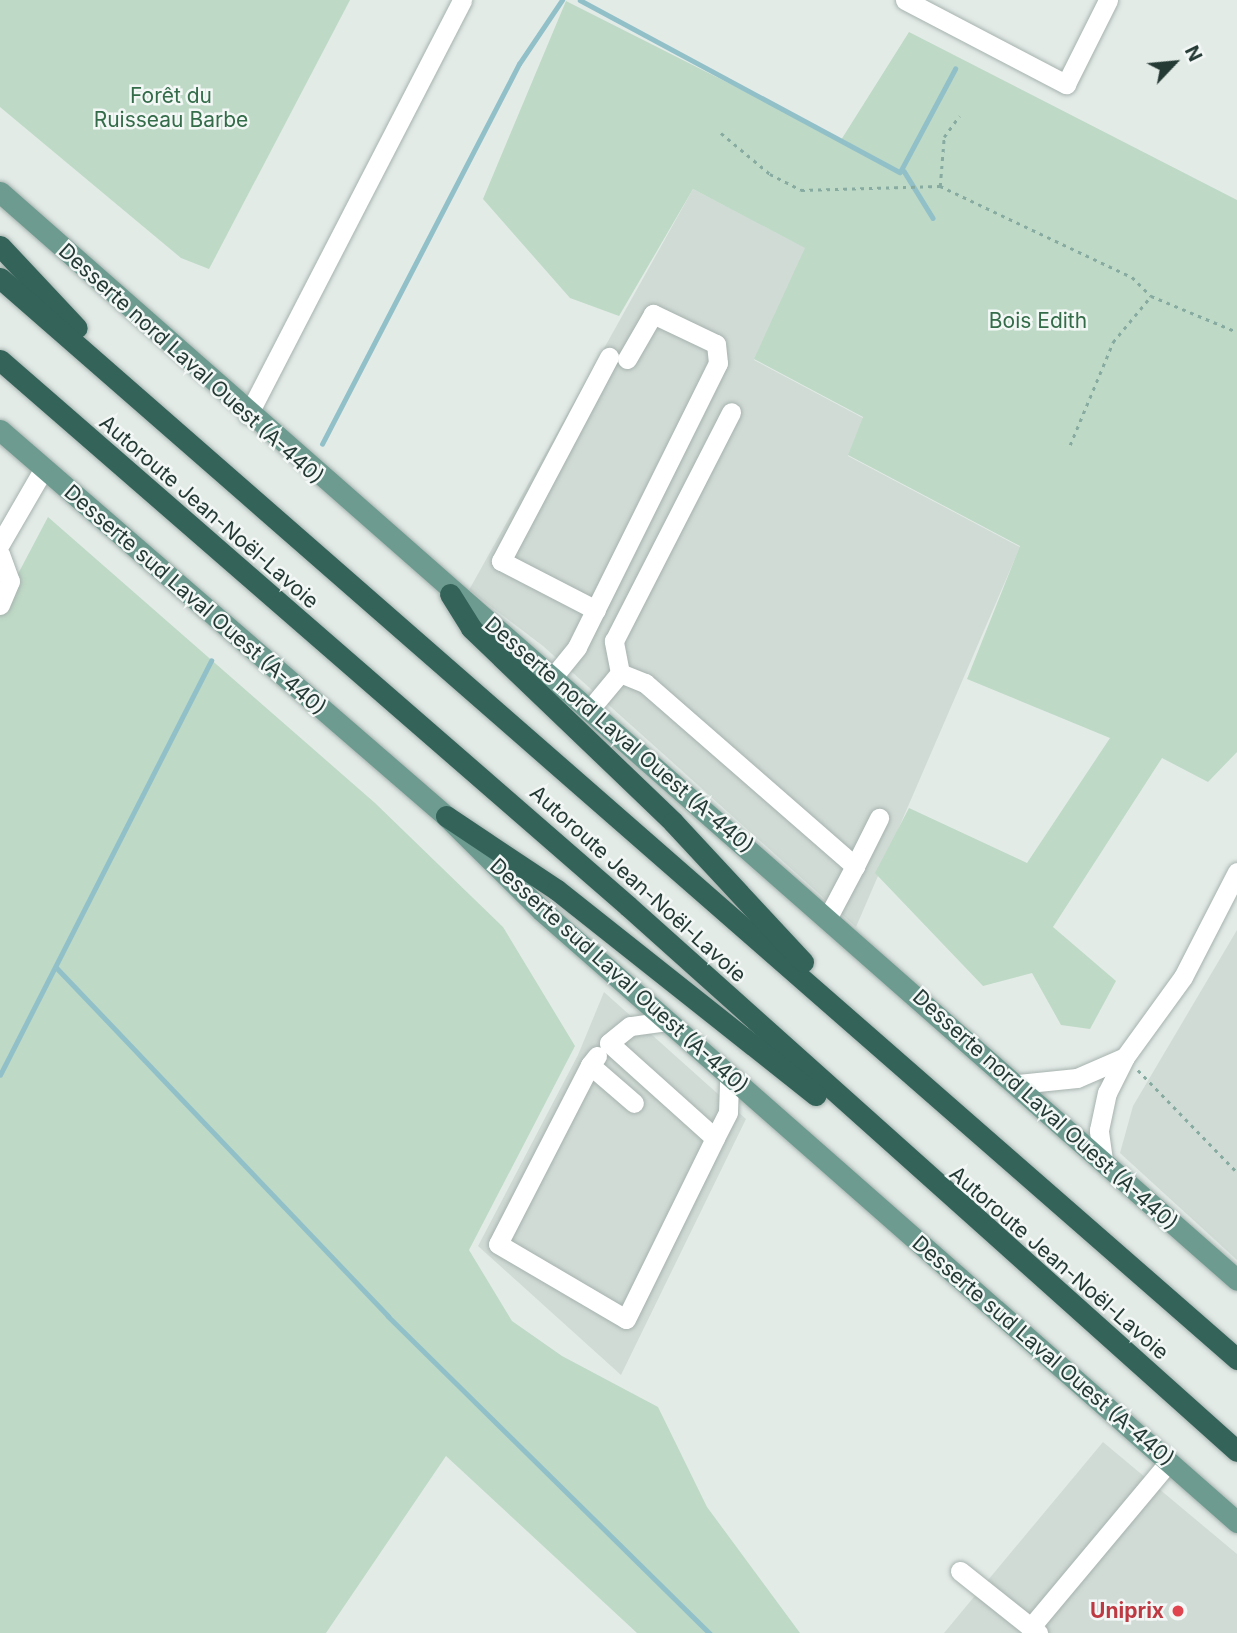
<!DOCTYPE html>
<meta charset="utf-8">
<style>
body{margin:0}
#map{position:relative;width:1237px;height:1633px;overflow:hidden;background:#e3ebe7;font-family:Inter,sans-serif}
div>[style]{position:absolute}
.built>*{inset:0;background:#d1dbd6}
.green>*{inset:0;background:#bed9c6}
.stream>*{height:4.5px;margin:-2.25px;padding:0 2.25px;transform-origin:2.25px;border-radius:2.25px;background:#92c0c9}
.path>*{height:2.5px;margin-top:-1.25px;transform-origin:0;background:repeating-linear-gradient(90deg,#87aba0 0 3.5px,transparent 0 8.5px)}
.roads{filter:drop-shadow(0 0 2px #a6b2ae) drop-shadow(0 0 2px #a6b2ae)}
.minor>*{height:19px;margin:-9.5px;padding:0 9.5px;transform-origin:9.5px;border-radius:9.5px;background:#fff}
.major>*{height:21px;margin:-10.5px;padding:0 10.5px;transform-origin:10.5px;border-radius:10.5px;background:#6d9b90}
.highway>*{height:21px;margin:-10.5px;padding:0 10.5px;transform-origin:10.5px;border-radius:10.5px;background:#34635a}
.dots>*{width:19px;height:19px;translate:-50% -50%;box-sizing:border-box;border:4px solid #f3f8f6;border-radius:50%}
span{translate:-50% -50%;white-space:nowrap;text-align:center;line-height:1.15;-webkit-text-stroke:5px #f3f8f6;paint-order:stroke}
.park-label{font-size:21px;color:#346c4a}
.street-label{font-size:21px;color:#253a35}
.health-label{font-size:21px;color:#be3a42;font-weight:700}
.right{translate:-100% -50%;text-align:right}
.north{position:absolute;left:1139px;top:28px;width:70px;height:70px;-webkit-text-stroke:5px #f3f8f6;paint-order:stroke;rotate:64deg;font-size:19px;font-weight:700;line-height:28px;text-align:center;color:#253a35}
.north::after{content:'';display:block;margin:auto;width:24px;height:32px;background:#253a35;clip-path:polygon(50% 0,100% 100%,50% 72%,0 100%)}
</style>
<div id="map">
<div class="built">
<i style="clip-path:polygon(693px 189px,806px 248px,754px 360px,863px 418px,848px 456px,1020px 547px,856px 927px,543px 646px,469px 590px)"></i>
<i style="clip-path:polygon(1237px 930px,1237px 1260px,1120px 1153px,1133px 1106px)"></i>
<i style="clip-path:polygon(604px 992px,746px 1119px,621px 1375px,478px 1246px,578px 1055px)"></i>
<i style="clip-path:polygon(1103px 1442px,1237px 1554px,1237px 1633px,944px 1633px)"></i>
</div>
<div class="green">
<i style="clip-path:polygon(0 0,350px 0,209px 269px,181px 258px,0 107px)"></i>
<i style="clip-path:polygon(566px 1px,841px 140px,909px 32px,1237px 200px,1237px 752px,1208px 782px,1162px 758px,1053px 927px,1116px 981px,1090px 1029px,1061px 1025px,1032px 973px,983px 986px,875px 873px,909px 808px,1027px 863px,1110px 738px,967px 679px,1020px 546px,848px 455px,863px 417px,754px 359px,805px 248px,693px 189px,619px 316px,570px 298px,483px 199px)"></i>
<i style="clip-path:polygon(48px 517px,375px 803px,503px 927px,575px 1046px,469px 1250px,512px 1321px,562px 1356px,658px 1407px,707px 1507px,800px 1633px,637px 1633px,446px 1456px,326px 1633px,0 1633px,0 608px)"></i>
</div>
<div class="stream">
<i style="left:580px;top:0;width:363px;rotate:28.3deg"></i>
<i style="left:900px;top:172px;width:117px;rotate:-61.9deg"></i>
<i style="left:904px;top:171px;width:55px;rotate:58.3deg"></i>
<i style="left:322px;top:444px;width:428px;rotate:-62.6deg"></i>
<i style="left:519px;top:64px;width:77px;rotate:-56.1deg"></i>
<i style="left:56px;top:967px;width:482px;rotate:46.4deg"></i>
<i style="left:388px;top:1316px;width:452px;rotate:44.6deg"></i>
<i style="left:0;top:1075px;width:465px;rotate:-63deg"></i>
</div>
<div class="path">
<i style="left:721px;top:133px;width:64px;rotate:39.9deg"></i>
<i style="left:770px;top:174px;width:35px;rotate:27deg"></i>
<i style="left:801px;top:190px;width:139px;rotate:-1.6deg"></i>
<i style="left:940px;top:186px;width:212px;rotate:25.4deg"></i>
<i style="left:1132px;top:277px;width:27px;rotate:45deg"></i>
<i style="left:1151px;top:296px;width:93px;rotate:22.7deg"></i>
<i style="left:940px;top:186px;width:49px;rotate:-85.3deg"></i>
<i style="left:944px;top:137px;width:26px;rotate:-54deg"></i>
<i style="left:1070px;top:445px;width:112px;rotate:-67.3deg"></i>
<i style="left:1113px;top:342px;width:60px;rotate:-50.4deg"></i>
<i style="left:1138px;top:1070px;width:142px;rotate:45.9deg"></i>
</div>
<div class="roads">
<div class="minor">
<i style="left:905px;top:0;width:182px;rotate:27.6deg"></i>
<i style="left:1066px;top:84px;width:94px;rotate:-63.4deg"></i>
<i style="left:248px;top:415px;width:467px;rotate:-62.7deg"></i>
<i style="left:0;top:544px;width:88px;rotate:-59.9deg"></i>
<i style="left:0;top:554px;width:29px;rotate:70deg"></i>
<i style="left:10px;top:581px;width:26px;rotate:113deg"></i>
<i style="left:596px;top:610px;width:107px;rotate:-152.7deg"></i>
<i style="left:501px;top:561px;width:231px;rotate:-62.1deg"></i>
<i style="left:620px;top:673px;width:33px;rotate:-101deg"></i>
<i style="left:614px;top:641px;width:257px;rotate:-62.9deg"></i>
<i style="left:553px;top:677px;width:38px;rotate:-51deg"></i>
<i style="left:577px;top:647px;width:317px;rotate:-63.6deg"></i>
<i style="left:718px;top:363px;width:19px;rotate:-96deg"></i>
<i style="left:716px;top:344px;width:70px;rotate:-154.5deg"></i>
<i style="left:653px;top:314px;width:52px;rotate:120deg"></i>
<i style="left:590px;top:709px;width:47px;rotate:-50.2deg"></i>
<i style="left:620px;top:673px;width:27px;rotate:22deg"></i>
<i style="left:645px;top:683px;width:279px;rotate:41.1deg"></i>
<i style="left:855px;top:866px;width:58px;rotate:117.9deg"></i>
<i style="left:855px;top:866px;width:54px;rotate:-63.4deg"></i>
<i style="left:667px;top:1021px;width:37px;rotate:172deg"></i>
<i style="left:630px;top:1026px;width:27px;rotate:141deg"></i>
<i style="left:609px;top:1043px;width:142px;rotate:41.9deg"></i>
<i style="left:715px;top:1138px;width:29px;rotate:-63deg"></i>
<i style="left:728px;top:1112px;width:36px;rotate:-88deg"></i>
<i style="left:597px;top:1056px;width:11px;rotate:128deg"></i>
<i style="left:590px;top:1065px;width:58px;rotate:40.8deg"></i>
<i style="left:590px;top:1065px;width:201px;rotate:117.2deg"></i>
<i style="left:498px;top:1244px;width:148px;rotate:30.4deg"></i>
<i style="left:626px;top:1319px;width:202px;rotate:-63.8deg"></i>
<i style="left:1018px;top:1084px;width:59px;rotate:-5.8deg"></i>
<i style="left:1077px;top:1078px;width:52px;rotate:-23.6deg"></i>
<i style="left:1103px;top:1160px;width:30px;rotate:-98deg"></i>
<i style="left:1099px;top:1130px;width:38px;rotate:-78deg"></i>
<i style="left:1107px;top:1093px;width:40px;rotate:-63.4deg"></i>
<i style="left:1125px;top:1057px;width:99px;rotate:-54.1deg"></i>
<i style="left:1183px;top:977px;width:118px;rotate:-62.8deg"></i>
<i style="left:960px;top:1571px;width:100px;rotate:38.5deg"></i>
<i style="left:1030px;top:1628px;width:217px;rotate:-50.1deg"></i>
</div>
<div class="major">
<i style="left:0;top:192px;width:1647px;rotate:41.33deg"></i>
<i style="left:0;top:430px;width:590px;rotate:40.88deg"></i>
<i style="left:446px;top:816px;width:134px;rotate:44.7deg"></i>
<i style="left:541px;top:910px;width:927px;rotate:41.33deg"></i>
</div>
<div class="highway">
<i style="left:0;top:246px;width:112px;rotate:46.8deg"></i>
<i style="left:0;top:278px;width:1643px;rotate:41.15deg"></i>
<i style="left:0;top:360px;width:832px;rotate:41deg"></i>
<i style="left:628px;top:906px;width:817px;rotate:41.83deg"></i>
<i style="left:450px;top:594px;width:40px;rotate:58deg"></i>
<i style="left:471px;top:628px;width:280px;rotate:43.8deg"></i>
<i style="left:673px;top:822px;width:191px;rotate:47.1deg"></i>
<i style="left:446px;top:816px;width:133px;rotate:33.7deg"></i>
<i style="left:557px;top:890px;width:330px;rotate:38.4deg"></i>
</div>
</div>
<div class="dots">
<i style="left:1178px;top:1611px;background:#e0444e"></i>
</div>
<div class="park-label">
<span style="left:171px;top:108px">Forêt du<br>Ruisseau Barbe</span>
<span style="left:1038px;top:321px">Bois Edith</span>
</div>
<div class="street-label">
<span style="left:191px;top:364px;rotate:42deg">Desserte nord Laval Ouest (A-440)</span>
<span style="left:209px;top:512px;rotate:41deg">Autoroute Jean-Noël-Lavoie</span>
<span style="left:195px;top:600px;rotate:41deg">Desserte sud Laval Ouest (A-440)</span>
<span style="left:619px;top:735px;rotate:41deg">Desserte nord Laval Ouest (A-440)</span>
<span style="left:638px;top:884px;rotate:42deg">Autoroute Jean-Noël-Lavoie</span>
<span style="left:619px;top:976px;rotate:42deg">Desserte sud Laval Ouest (A-440)</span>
<span style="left:1045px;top:1110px;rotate:42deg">Desserte nord Laval Ouest (A-440)</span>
<span style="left:1059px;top:1263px;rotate:41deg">Autoroute Jean-Noël-Lavoie</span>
<span style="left:1043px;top:1351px;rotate:41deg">Desserte sud Laval Ouest (A-440)</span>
</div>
<div class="health-label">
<span class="right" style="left:1164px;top:1611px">Uniprix</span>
</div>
<div class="north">N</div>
</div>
